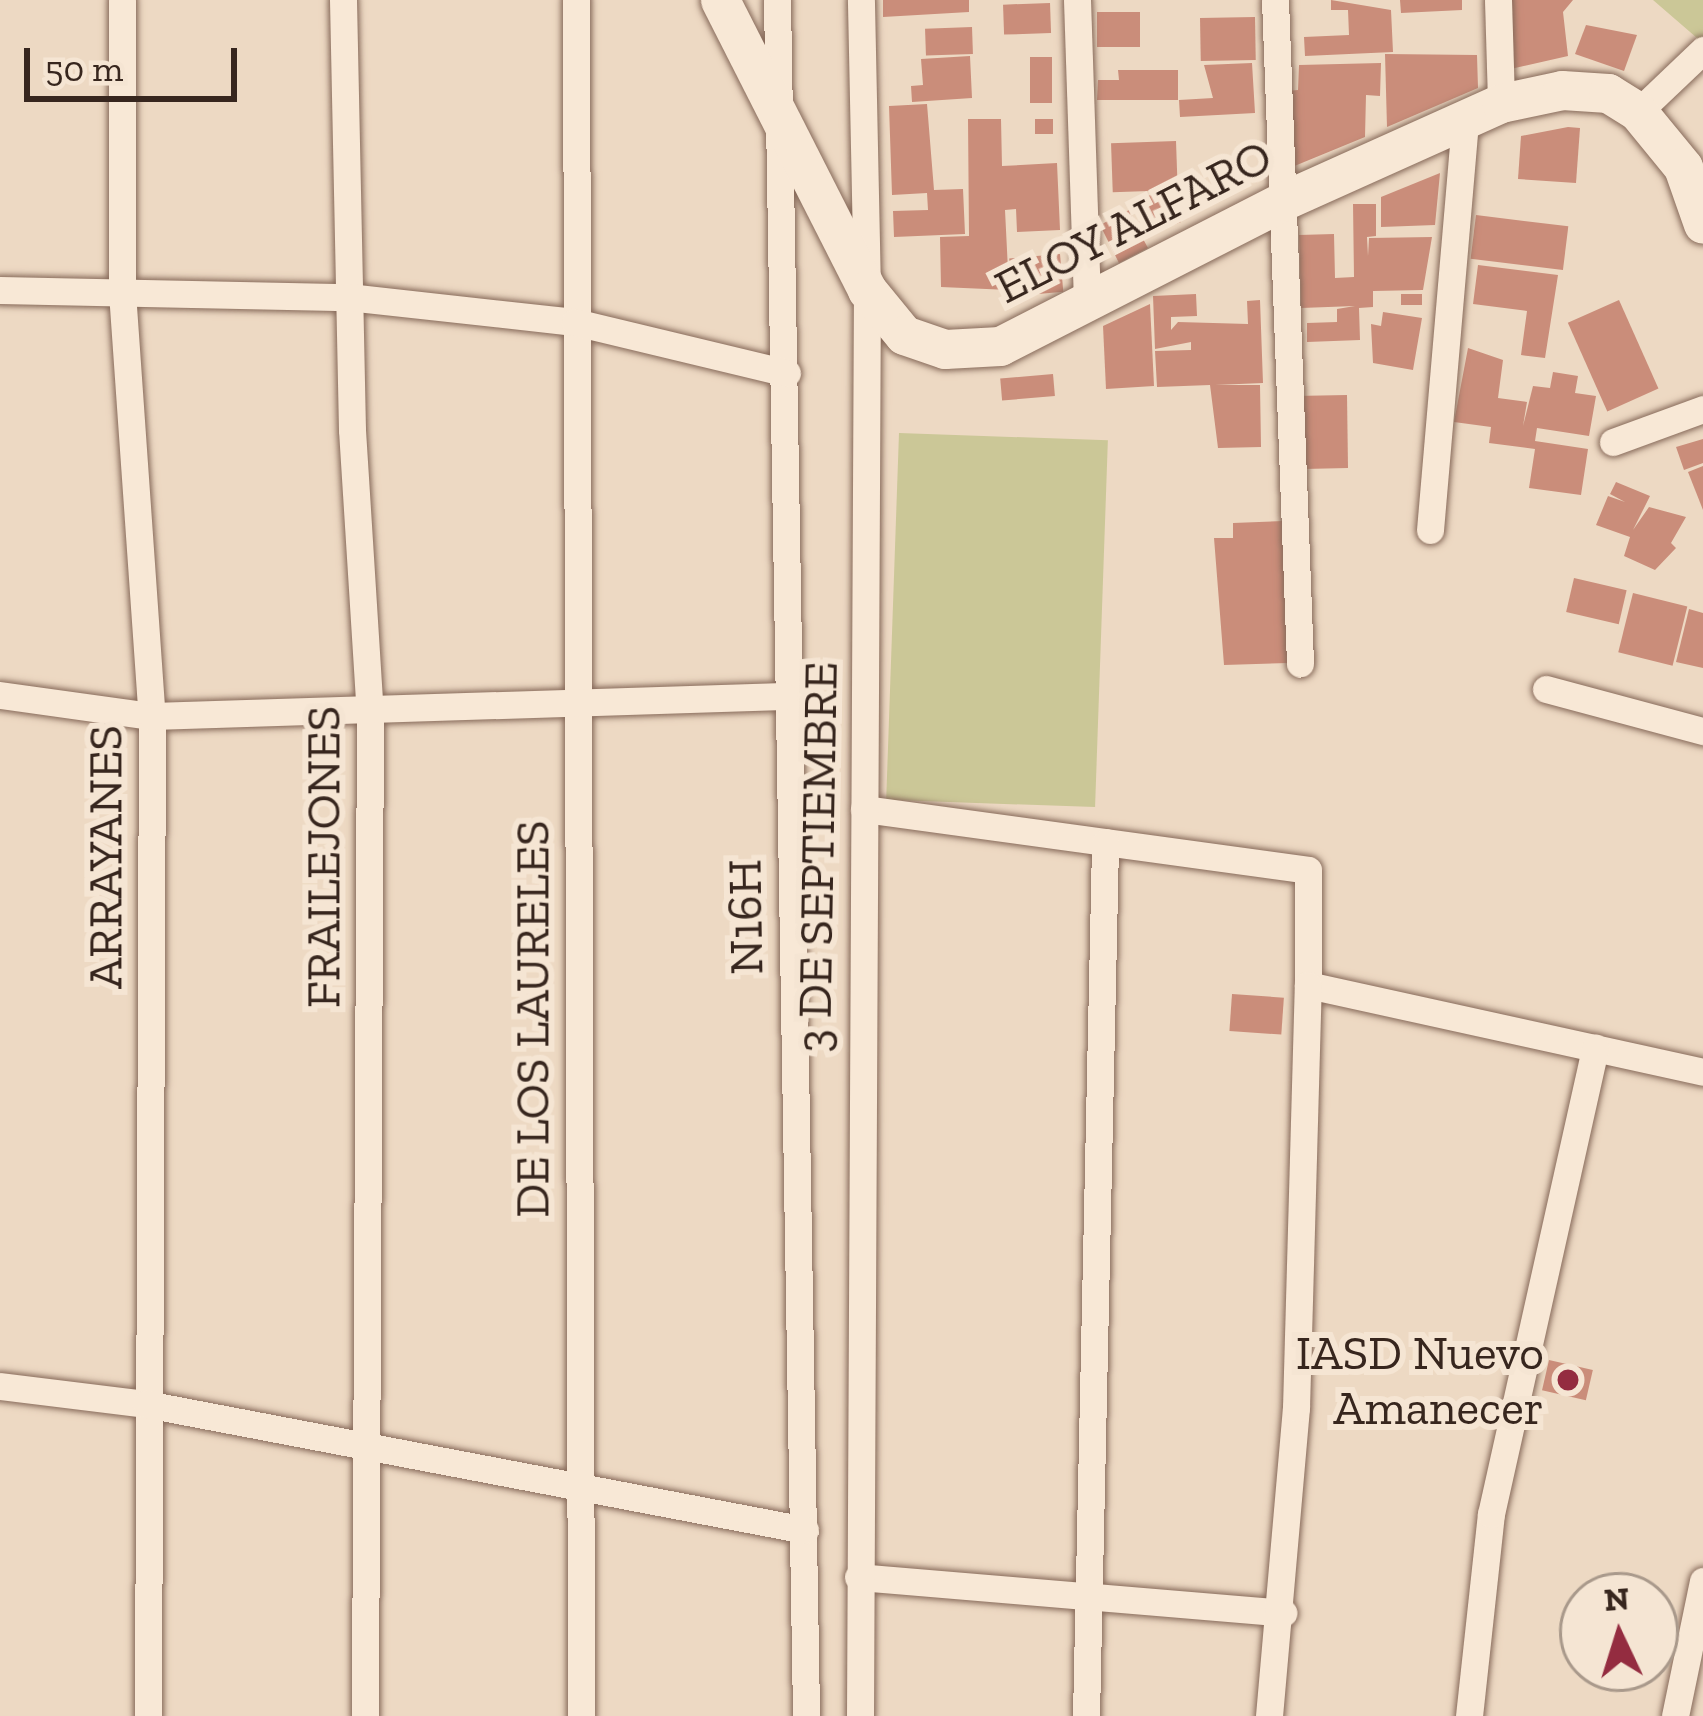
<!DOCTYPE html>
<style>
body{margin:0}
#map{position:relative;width:1703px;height:1716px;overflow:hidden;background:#edd9c3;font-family:"Zilla Slab",serif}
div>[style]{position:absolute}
.green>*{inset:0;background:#cbc797;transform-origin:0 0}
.building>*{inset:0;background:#ca8d7a;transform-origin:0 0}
.roads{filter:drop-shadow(0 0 3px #876a5a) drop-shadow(0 0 3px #876a5a)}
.street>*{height:27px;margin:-13.5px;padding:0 13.5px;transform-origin:13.5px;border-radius:13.5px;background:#f8e8d6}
.secondary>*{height:39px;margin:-19.5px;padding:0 19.5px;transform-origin:19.5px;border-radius:19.5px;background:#f8e8d6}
.dots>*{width:33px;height:33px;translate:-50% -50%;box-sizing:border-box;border:6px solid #f5e5d3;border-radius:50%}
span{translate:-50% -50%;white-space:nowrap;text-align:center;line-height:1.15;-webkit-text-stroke:12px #f5e5d3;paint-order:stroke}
.street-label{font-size:48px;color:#37261e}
.poi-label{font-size:48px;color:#37261e}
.right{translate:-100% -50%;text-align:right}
.north{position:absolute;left:1559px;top:1572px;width:120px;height:120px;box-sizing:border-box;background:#f5e5d3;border:3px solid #a9998b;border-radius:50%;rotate:356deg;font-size:33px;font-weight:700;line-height:48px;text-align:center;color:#37261e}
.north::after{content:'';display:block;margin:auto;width:42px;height:54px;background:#942c40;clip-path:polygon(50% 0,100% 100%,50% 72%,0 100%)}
.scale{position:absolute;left:24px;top:48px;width:213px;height:54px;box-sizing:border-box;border:6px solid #37261e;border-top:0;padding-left:15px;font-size:36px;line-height:42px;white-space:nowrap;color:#37261e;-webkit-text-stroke:9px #f5e5d3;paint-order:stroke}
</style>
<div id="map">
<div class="green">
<i style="clip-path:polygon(1653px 0,1703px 0,1703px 51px,1697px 38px)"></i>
<i style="left:899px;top:433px;width:209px;height:367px;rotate:2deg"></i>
</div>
<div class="building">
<i style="clip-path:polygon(883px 0,969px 0,969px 12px,883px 17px)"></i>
<i style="clip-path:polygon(1331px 0,1391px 10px,1393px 52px,1305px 56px,1304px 37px,1349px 35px,1348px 10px,1331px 10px)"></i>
<i style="clip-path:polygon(1400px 0,1462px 0,1462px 10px,1401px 13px)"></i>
<i style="clip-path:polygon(1500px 0,1573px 0,1563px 12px,1568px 56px,1506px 70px)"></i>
<i style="left:1050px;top:3px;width:30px;height:47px;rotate:88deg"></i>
<i style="left:1140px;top:12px;width:35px;height:43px;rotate:90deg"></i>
<i style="left:1255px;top:17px;width:43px;height:55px;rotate:89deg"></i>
<i style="clip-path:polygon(1586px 25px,1637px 35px,1624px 71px,1575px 54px)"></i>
<i style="left:972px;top:27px;width:27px;height:47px;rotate:88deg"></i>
<i style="clip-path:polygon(1385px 54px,1477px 55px,1478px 88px,1387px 127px)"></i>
<i style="clip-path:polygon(970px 56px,972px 98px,912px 102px,911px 86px,923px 85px,921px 59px)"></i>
<i style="left:1030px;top:57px;width:22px;height:46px"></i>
<i style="clip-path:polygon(1252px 63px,1255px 113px,1180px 117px,1179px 100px,1213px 98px,1204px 65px)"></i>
<i style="clip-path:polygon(1381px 63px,1380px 96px,1366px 95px,1365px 137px,1292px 167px,1286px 91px,1298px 90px,1299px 65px)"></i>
<i style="clip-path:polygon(1118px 70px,1178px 70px,1178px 100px,1097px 100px,1098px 80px,1119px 80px)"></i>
<i style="clip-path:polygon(927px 104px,934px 190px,963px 189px,965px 234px,894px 237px,893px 211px,928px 210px,927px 193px,892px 195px,889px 106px)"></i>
<i style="clip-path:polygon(968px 119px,1001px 119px,1002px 166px,1057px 163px,1060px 230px,1017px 232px,1016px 209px,1005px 210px,1009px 290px,941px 287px,940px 237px,969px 236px)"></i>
<i style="left:1053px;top:119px;width:15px;height:18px;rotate:90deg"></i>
<i style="clip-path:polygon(1568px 127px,1580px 128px,1576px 183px,1518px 179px,1521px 136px)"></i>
<i style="left:1176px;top:141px;width:49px;height:65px;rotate:88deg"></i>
<i style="clip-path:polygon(1440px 173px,1435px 225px,1381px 227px,1381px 197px)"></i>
<i style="clip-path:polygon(1180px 194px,1181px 222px,1142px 237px,1148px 248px,1119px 263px,1100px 225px,1129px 210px,1135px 224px,1142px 219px,1138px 196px)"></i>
<i style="clip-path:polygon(1353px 204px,1376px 204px,1376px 236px,1367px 237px,1368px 256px,1369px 238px,1432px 237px,1423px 290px,1373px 291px,1373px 307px,1359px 308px,1360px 340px,1307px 342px,1307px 323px,1337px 322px,1337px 309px,1355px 306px,1301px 308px,1299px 235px,1334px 234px,1335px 278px,1354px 277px)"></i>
<i style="left:1476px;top:215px;width:93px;height:44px;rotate:7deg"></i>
<i style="left:1060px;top:254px;width:38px;height:51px;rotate:85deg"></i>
<i style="clip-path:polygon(1478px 265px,1558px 275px,1545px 358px,1521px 355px,1527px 311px,1473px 304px)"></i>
<i style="clip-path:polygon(1196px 294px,1197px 316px,1171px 317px,1171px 330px,1178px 322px,1248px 324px,1247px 301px,1260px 300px,1263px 383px,1215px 385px,1260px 385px,1261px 447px,1218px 448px,1210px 385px,1157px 387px,1155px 351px,1191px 350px,1191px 342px,1155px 349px,1153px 296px)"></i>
<i style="left:1401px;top:294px;width:21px;height:11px"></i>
<i style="left:1619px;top:300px;width:97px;height:56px;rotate:66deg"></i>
<i style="clip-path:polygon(1150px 304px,1154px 386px,1106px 389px,1103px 326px)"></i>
<i style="clip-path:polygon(1383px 312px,1422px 318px,1413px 370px,1373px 363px,1371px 324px,1381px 326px)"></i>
<i style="clip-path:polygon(1468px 348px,1503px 360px,1498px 398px,1527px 402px,1523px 426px,1533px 386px,1550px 388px,1553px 372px,1578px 376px,1575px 393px,1596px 396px,1589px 436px,1537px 428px,1535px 441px,1588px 449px,1581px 495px,1529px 488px,1535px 449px,1489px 443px,1491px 427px,1454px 422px)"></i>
<i style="left:1053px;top:374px;width:22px;height:53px;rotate:85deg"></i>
<i style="clip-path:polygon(1347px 395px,1348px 468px,1304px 469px,1295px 396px)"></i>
<i style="clip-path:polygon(1703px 439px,1703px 463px,1684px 470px,1676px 447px)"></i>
<i style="clip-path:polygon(1703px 466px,1703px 510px,1688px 472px)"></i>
<i style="clip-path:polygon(1616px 482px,1650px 496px,1633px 530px,1649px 507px,1686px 517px,1671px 543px,1676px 548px,1655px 570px,1624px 556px,1630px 537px,1596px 525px,1608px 496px,1625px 502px,1610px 494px)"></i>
<i style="clip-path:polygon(1284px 521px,1288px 663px,1224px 665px,1214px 538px,1233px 538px,1233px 523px)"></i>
<i style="left:1574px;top:578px;width:54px;height:35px;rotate:13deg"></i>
<i style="left:1633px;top:593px;width:56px;height:61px;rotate:14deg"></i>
<i style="clip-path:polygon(1689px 609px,1703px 613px,1703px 668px,1676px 662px)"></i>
<i style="left:1232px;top:994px;width:52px;height:37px;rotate:4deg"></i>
<i style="left:1549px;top:1360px;width:45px;height:31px;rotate:13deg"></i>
</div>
<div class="roads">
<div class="street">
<i style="left:122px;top:0;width:292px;rotate:90deg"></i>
<i style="left:122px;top:292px;width:425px;rotate:86deg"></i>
<i style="left:152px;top:716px;width:1000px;rotate:90.23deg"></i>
<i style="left:343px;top:0;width:430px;rotate:88.8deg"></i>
<i style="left:352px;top:430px;width:284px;rotate:86.4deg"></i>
<i style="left:370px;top:713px;width:1003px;rotate:90.29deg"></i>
<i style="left:576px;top:0;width:1716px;rotate:89.83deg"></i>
<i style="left:777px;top:0;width:1716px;rotate:89.03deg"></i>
<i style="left:1077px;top:0;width:300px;rotate:88.1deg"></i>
<i style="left:1275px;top:0;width:664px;rotate:87.84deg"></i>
<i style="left:1498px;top:0;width:103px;rotate:88.3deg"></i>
<i style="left:1638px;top:112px;width:90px;rotate:-43.6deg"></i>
<i style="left:0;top:290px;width:348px;rotate:1.2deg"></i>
<i style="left:348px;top:297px;width:228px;rotate:6.3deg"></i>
<i style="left:575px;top:322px;width:218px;rotate:13.5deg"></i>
<i style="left:1613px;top:442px;width:96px;rotate:-20.1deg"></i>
<i style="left:1430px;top:530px;width:410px;rotate:-85.1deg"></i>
<i style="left:1546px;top:689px;width:163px;rotate:15deg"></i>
<i style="left:0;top:695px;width:153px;rotate:7.9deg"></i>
<i style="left:152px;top:716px;width:632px;rotate:-1.81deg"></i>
<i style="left:864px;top:809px;width:448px;rotate:7.8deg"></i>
<i style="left:1308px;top:870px;width:115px;rotate:90deg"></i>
<i style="left:1308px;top:985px;width:404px;rotate:12.4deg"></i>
<i style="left:0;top:1386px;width:147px;rotate:7deg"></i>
<i style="left:146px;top:1404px;width:671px;rotate:10.82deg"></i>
<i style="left:858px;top:1577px;width:427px;rotate:4.8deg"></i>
<i style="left:860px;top:1716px;width:1426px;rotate:-89.72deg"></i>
<i style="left:867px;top:290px;width:290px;rotate:-91.2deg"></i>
<i style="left:1086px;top:1716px;width:874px;rotate:-88.75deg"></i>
<i style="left:1269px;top:1716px;width:309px;rotate:-85deg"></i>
<i style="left:1296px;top:1408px;width:423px;rotate:-88.4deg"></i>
<i style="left:1469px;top:1716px;width:203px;rotate:-83.8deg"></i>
<i style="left:1491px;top:1514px;width:478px;rotate:-77.4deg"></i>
<i style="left:1675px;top:1716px;width:138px;rotate:-78.3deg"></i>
</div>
<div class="secondary">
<i style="left:720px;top:0;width:325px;rotate:63.1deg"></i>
<i style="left:867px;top:290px;width:58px;rotate:50.6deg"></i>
<i style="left:904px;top:335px;width:43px;rotate:18.9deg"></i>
<i style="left:945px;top:349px;width:55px;rotate:-3.1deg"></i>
<i style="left:1000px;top:346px;width:318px;rotate:-27.1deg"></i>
<i style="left:1283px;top:201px;width:239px;rotate:-24.2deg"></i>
<i style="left:1501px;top:103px;width:62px;rotate:-12deg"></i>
<i style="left:1562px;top:90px;width:46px;rotate:3.7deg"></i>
<i style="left:1608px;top:93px;width:36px;rotate:32deg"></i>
<i style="left:1638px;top:112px;width:71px;rotate:50.7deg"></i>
<i style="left:1683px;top:167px;width:60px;rotate:70.7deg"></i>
</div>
</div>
<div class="dots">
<i style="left:1568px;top:1380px;background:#942c40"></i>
</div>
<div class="street-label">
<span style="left:1133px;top:221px;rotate:-27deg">ELOY ALFARO</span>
<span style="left:105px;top:857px;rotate:-90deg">ARRAYANES</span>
<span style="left:323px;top:857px;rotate:-90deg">FRAILEJONES</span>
<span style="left:817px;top:857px;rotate:-89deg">3 DE SEPTIEMBRE</span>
<span style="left:745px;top:917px;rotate:-91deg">N16H</span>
<span style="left:532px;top:1019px;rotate:-90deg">DE LOS LAURELES</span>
</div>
<div class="poi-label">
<span class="right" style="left:1544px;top:1380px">IASD Nuevo<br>Amanecer</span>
</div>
<div class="north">N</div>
<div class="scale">50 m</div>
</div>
